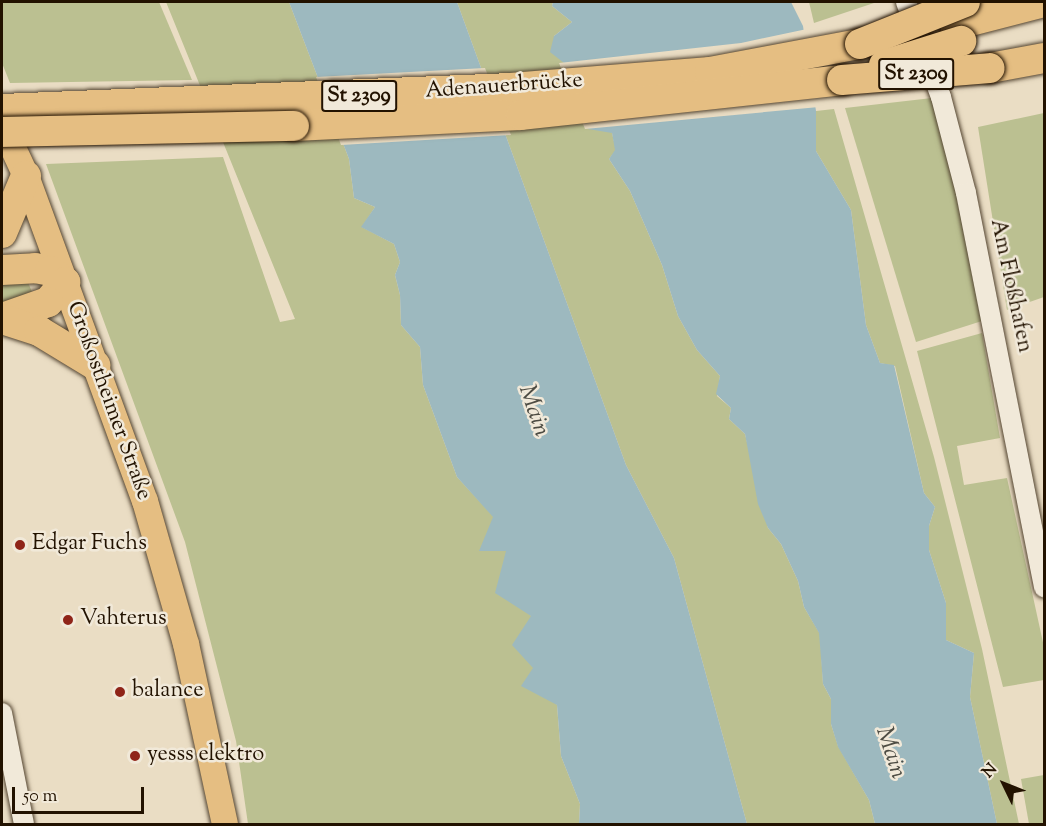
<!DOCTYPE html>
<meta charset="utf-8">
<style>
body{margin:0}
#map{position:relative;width:1046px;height:826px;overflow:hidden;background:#eaddc4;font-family:"Sorts Mill Goudy",serif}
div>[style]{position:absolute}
.green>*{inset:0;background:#bbc091}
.water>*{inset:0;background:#9db9bf}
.pier>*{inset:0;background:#eaddc4}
.roads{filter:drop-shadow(0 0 2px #544531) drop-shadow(0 0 2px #544531)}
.minor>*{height:20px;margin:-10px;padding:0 10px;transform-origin:10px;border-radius:10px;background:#f1e9d9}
.major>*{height:26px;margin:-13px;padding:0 13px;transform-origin:13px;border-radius:13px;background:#e5be82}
.highway>*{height:30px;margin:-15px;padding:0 15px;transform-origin:15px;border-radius:15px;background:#e5be82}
.bridges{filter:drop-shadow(0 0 2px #221200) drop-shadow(0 0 2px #221200)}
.highway-bridge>*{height:30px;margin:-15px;padding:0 15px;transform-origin:15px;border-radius:15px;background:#e5be82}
.dots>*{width:16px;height:16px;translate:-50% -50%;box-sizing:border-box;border:3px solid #f1e9d9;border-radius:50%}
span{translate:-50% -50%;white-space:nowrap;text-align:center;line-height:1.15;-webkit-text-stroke:5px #f1e9d9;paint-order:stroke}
.shield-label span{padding:2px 4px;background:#f1e9d9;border:2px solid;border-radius:4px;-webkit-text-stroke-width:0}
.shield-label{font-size:21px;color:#221200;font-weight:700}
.street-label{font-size:22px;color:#221200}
.poi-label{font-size:22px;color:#221200}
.left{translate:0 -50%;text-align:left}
.water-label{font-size:24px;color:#4d4c43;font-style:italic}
.frame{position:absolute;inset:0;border:3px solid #221200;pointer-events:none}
.north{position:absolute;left:974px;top:754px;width:60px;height:60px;-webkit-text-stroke:4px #f1e9d9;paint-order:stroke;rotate:313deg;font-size:16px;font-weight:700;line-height:24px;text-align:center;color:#221200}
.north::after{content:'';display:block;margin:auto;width:21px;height:27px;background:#221200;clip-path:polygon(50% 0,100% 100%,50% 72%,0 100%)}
.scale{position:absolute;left:12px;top:787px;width:132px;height:27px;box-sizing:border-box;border:3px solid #221200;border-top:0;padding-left:8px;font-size:18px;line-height:21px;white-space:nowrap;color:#221200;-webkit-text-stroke:4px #f1e9d9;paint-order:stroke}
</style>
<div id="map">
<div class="green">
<i style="clip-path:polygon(2px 2px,159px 2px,192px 80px,10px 83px,2px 63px)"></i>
<i style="clip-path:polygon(166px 2px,289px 2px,349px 159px,354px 198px,375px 207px,362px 227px,394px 244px,400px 262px,395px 275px,400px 295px,401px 325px,420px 347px,423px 385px,457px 477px,494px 517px,531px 616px,533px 668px,557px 705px,561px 756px,580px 804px,579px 824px,248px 824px,236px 741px,185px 542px,46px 164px,223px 157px,280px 322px,295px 319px)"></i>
<i style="clip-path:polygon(457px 2px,553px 2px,552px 6px,572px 22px,554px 36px,564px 63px,612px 133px,616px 150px,609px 159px,630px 191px,662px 265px,678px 316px,697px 350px,720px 376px,717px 396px,731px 408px,729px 419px,745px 434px,768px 528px,781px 544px,798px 581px,804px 607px,820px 634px,823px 684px,831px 699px,831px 724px,838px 746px,869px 800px,875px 824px,747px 824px,674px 558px,626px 465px)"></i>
<i style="clip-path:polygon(809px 2px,877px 2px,814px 23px)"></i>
<i style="clip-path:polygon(932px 98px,962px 208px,982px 321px,916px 342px,845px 108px)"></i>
<i style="clip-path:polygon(834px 109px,934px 457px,982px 649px,1019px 824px,997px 824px,970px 697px,974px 653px,946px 640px,946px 603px,929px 550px,929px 526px,935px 507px,924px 493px,895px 366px,880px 363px,866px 325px,851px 210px,816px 151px,816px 111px)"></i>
<i style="clip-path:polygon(1044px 113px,1044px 297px,1007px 310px,978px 127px)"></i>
<i style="clip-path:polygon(2px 279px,27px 280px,35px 299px,2px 309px)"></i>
<i style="clip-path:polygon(982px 333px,1000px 438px,957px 446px,964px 485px,1007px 478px,1044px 647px,1044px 680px,1003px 687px,917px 351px)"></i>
<i style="clip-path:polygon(1044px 775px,1044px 824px,1029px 824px,1021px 779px)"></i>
</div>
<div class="water">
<i style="clip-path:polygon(289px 2px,457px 2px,626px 465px,674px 558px,747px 824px,579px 824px,580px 804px,561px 756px,557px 705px,521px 686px,533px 668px,512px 645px,531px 616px,495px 593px,506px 551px,479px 551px,493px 517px,457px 477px,423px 385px,420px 347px,401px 325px,400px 295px,395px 275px,400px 262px,394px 244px,361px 227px,375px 207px,354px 198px,349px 159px)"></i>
<i style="clip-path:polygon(553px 2px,791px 2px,803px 26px,816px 111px,816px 151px,851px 210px,866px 325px,880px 363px,894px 365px,924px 493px,935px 507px,929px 526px,929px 550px,946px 603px,946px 640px,974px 653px,970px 697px,997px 824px,875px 824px,869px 800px,838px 747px,831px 724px,831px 699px,823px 684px,819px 633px,804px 607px,798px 581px,781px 544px,768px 528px,758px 504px,745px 434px,729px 419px,731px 408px,716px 394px,720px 376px,697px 350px,678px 316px,662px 265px,630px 191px,609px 159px,615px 150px,612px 133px,588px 129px,564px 63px,550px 52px,554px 36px,572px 22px,552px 6px)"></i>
</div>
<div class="pier">
<i style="clip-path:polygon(807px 29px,819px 107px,585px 129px,559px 63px,741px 43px)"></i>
<i style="clip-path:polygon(485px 68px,511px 135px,341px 145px,316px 77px)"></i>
</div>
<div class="roads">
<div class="minor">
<i style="left:906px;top:2px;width:101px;rotate:69.8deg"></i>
<i style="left:941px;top:97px;width:99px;rotate:75.4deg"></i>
<i style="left:966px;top:193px;width:402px;rotate:78.8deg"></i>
<i style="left:2px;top:713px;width:113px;rotate:78.8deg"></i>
</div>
<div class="major">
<i style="left:2px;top:124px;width:57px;rotate:65.2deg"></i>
<i style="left:26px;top:176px;width:346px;rotate:69.9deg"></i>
<i style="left:145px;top:501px;width:149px;rotate:74deg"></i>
<i style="left:186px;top:644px;width:184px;rotate:77.8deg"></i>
</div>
<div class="highway">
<i style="left:955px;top:25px;width:92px;rotate:-14.5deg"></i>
<i style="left:990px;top:68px;width:55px;rotate:-10.5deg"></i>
<i style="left:2px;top:109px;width:509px;rotate:-2.36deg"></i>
<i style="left:511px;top:88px;width:200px;rotate:-4.6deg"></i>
<i style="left:710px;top:72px;width:153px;rotate:-10.6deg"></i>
<i style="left:294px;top:126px;width:227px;rotate:-2.8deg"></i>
<i style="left:521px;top:115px;width:323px;rotate:-6.2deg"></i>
<i style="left:2px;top:233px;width:62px;rotate:-67.2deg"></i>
<i style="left:2px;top:270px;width:33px;rotate:-3deg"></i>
<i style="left:35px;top:268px;width:15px;rotate:11deg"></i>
<i style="left:50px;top:271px;width:19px;rotate:36deg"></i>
<i style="left:65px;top:282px;width:26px;rotate:130deg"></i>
<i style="left:48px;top:302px;width:49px;rotate:160.8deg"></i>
<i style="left:2px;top:319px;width:39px;rotate:18deg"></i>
<i style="left:39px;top:331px;width:66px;rotate:31.3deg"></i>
</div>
</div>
<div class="bridges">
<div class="highway-bridge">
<i style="left:860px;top:44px;width:113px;rotate:-21.8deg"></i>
<i style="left:884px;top:65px;width:81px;rotate:-17.3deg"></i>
<i style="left:842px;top:80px;width:148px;rotate:-4.6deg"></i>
<i style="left:2px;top:132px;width:292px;rotate:-1.2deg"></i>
</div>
</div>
<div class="dots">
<i style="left:20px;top:545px;background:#8f2418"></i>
<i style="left:68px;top:620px;background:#8f2418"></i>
<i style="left:120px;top:692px;background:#8f2418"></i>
<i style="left:135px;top:756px;background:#8f2418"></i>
</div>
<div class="shield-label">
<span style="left:916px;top:74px">St 2309</span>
<span style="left:359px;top:96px">St 2309</span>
</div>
<div class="street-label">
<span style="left:504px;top:87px;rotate:-4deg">Adenauerbrücke</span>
<span style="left:1010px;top:286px;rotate:78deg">Am Floßhafen</span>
<span style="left:108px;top:401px;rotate:70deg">Großostheimer Straße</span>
</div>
<div class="poi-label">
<span class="left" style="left:32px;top:545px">Edgar Fuchs</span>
<span class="left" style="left:80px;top:620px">Vahterus</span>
<span class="left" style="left:132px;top:692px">balance</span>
<span class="left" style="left:147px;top:756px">yesss elektro</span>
</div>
<div class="water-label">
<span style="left:533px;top:411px;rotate:71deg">Main</span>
<span style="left:890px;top:753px;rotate:72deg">Main</span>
</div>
<div class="frame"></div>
<div class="north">N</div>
<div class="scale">50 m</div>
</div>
